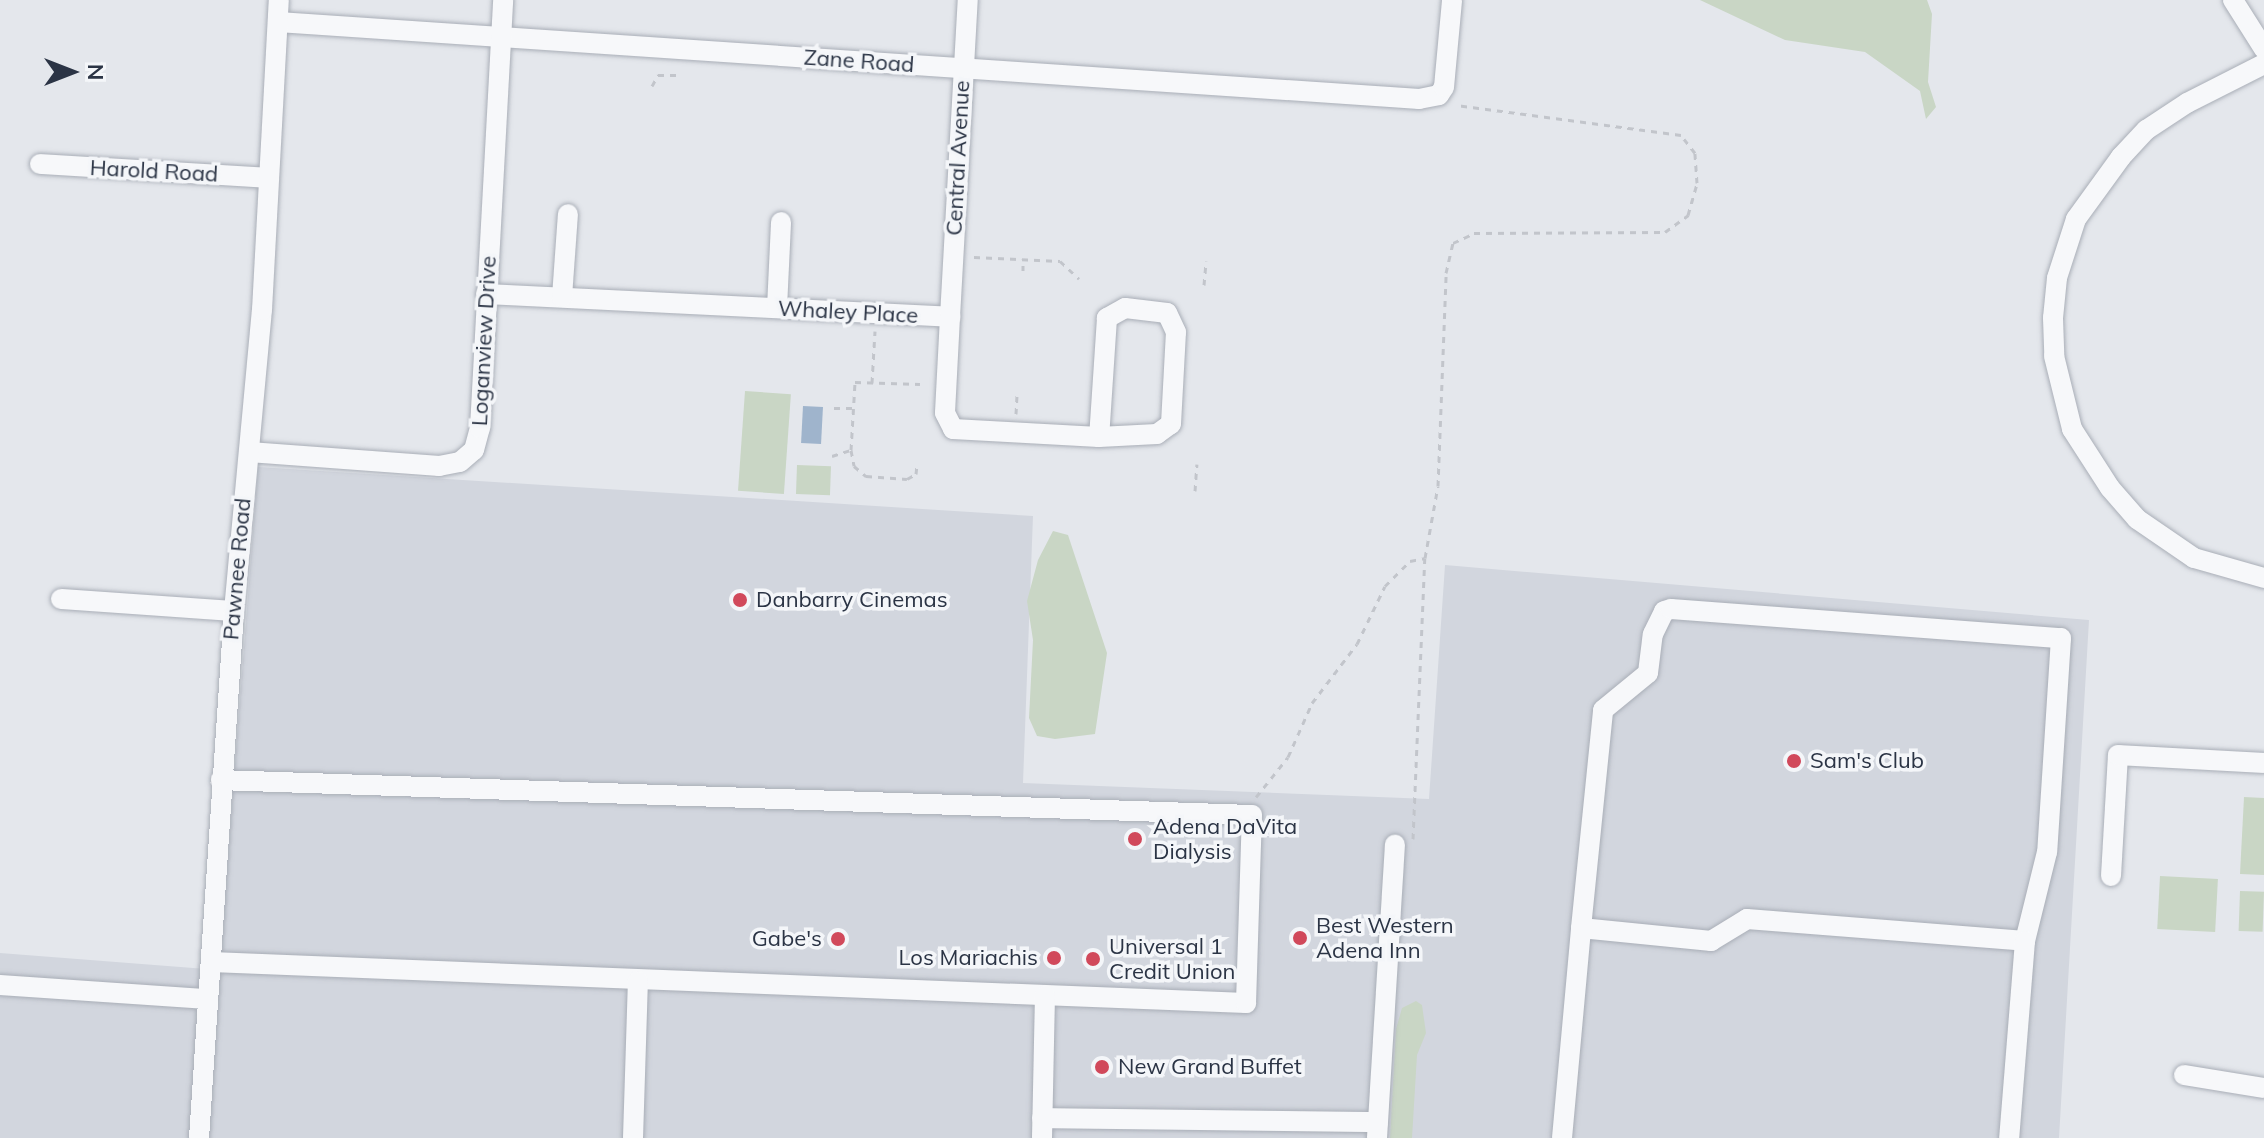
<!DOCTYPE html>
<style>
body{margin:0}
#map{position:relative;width:2264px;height:1138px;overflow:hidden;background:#e4e7ec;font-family:Mulish,sans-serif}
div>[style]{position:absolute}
.built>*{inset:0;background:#d2d6de}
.green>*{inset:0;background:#c9d6c5;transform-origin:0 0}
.water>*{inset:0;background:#9fb4cc;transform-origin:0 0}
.path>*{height:3px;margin-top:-1.5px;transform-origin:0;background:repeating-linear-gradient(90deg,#c2c5cb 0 6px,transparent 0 12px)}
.roads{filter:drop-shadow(0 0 2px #a9aeb7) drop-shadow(0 0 2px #a9aeb7)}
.minor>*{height:20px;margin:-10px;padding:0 10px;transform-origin:10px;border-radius:10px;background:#f7f8fa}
.dots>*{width:22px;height:22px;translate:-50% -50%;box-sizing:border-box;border:4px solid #f4f6f9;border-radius:50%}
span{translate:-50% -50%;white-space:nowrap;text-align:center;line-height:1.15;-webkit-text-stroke:7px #f4f6f9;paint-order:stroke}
.street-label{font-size:22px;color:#2b3445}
.poi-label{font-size:22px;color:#2b3445}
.left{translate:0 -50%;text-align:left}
.right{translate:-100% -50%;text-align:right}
.north{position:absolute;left:32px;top:32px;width:80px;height:80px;-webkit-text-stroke:6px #f4f6f9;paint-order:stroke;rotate:90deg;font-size:22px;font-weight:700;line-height:32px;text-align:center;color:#2b3445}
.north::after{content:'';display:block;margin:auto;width:28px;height:36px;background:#2b3445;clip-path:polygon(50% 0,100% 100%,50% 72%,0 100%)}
</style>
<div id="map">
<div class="built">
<i style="clip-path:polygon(258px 467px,1033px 516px,1023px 783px,1429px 799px,1445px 565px,2089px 620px,2059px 1138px,0 1138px,0 953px,219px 970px)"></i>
</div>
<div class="green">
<i style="clip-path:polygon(1700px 0,1927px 0,1932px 14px,1928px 82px,1936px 107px,1926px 119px,1920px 91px,1865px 52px,1785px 40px)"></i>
<i style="left:745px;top:391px;width:46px;height:100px;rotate:4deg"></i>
<i style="left:797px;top:465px;width:34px;height:29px;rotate:2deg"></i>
<i style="clip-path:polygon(1053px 531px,1068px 535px,1107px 653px,1095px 734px,1055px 739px,1037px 736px,1029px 718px,1033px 640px,1027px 601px,1038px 560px)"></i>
<i style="clip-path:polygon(2244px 797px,2264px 798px,2264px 875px,2240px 874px)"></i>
<i style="left:2160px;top:876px;width:58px;height:53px;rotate:3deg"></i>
<i style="left:2240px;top:891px;width:24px;height:40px;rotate:2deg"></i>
<i style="clip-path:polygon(1416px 1001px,1422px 1005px,1426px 1033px,1417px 1055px,1412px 1138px,1390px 1138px,1396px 1029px,1402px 1008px)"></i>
</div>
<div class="water">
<i style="left:803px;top:406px;width:20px;height:37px;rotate:3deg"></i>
</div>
<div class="path">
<i style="left:652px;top:86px;width:13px;rotate:-61deg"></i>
<i style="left:658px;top:75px;width:20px"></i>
<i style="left:974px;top:257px;width:86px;rotate:2.7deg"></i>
<i style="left:1060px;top:261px;width:26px;rotate:43deg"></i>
<i style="left:1023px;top:271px;width:12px;rotate:-90deg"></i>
<i style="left:1204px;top:285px;width:24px;rotate:-85deg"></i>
<i style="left:872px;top:383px;width:52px;rotate:-86.7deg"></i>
<i style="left:834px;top:408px;width:20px"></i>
<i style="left:1016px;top:414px;width:20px;rotate:-87deg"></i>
<i style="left:851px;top:450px;width:16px;rotate:79deg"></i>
<i style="left:854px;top:466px;width:16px;rotate:40deg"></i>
<i style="left:866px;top:476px;width:41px;rotate:4.2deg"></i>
<i style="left:907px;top:479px;width:10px;rotate:-29deg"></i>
<i style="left:916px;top:474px;width:9px;rotate:-84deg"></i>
<i style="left:832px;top:456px;width:20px;rotate:-18deg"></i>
<i style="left:851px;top:450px;width:68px;rotate:-86.6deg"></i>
<i style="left:855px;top:382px;width:65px;rotate:1.8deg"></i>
<i style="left:1195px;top:491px;width:27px;rotate:-86deg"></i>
<i style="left:1256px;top:797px;width:51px;rotate:-51.3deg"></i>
<i style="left:1288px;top:757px;width:59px;rotate:-66deg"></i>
<i style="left:1312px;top:703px;width:74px;rotate:-52.7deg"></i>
<i style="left:1357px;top:644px;width:64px;rotate:-64.2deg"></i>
<i style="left:1385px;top:586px;width:35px;rotate:-45deg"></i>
<i style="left:1410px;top:561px;width:15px;rotate:-11deg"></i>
<i style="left:1413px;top:839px;width:281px;rotate:-87.6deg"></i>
<i style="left:1425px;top:558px;width:73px;rotate:-79.8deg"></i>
<i style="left:1438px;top:486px;width:213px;rotate:-87.8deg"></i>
<i style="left:1446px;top:273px;width:31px;rotate:-77deg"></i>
<i style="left:1453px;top:243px;width:23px;rotate:-25deg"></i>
<i style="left:1474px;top:233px;width:191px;rotate:-0.3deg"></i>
<i style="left:1665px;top:232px;width:29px;rotate:-36deg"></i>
<i style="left:1688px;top:215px;width:33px;rotate:-74deg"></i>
<i style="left:1697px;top:183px;width:30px;rotate:-94deg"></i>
<i style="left:1695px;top:153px;width:23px;rotate:-128deg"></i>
<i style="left:1681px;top:135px;width:227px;rotate:-172.4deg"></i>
</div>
<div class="roads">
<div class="minor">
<i style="left:2233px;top:0;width:58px;rotate:57.7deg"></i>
<i style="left:278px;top:22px;width:1144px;rotate:3.86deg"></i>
<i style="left:1419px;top:99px;width:20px;rotate:-11deg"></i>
<i style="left:1439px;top:95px;width:9px;rotate:-58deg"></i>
<i style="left:1444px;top:87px;width:87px;rotate:-84.7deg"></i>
<i style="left:2264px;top:64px;width:86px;rotate:153.1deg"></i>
<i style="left:2187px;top:103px;width:49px;rotate:146.6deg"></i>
<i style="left:2146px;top:130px;width:37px;rotate:133deg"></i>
<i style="left:2121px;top:157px;width:77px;rotate:126deg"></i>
<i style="left:2076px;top:219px;width:62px;rotate:107.9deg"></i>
<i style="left:2057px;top:278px;width:40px;rotate:95.7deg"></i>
<i style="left:2053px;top:318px;width:38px;rotate:88deg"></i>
<i style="left:2054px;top:356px;width:75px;rotate:76.1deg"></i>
<i style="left:2072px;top:429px;width:70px;rotate:57.2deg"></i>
<i style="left:2110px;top:488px;width:41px;rotate:48.9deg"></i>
<i style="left:2137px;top:519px;width:69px;rotate:34.4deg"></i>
<i style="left:2194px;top:558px;width:73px;rotate:15.9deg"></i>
<i style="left:40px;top:164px;width:229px;rotate:3.5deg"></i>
<i style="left:486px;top:294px;width:465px;rotate:2.8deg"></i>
<i style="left:950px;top:317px;width:96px;rotate:93deg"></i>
<i style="left:945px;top:413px;width:18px;rotate:63deg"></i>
<i style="left:953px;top:429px;width:146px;rotate:3.1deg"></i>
<i style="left:1099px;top:437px;width:58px;rotate:-3deg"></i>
<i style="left:1157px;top:434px;width:17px;rotate:-36deg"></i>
<i style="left:1171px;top:424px;width:92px;rotate:-86.9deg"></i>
<i style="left:1176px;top:332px;width:21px;rotate:-115deg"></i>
<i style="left:1167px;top:313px;width:42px;rotate:-173.2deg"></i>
<i style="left:1125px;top:308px;width:21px;rotate:151deg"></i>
<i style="left:1107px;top:318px;width:119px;rotate:93.8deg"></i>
<i style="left:562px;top:297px;width:83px;rotate:-85.9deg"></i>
<i style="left:777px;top:308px;width:86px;rotate:-87.3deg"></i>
<i style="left:950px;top:317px;width:318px;rotate:-86.8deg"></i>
<i style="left:249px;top:452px;width:191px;rotate:4.2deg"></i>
<i style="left:439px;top:466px;width:21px;rotate:-11deg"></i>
<i style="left:460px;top:462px;width:18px;rotate:-41deg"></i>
<i style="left:474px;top:450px;width:23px;rotate:-75deg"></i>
<i style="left:480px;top:428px;width:429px;rotate:-86.9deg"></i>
<i style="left:61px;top:599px;width:173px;rotate:4deg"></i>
<i style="left:2111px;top:876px;width:121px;rotate:-86.7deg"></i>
<i style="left:2118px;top:755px;width:146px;rotate:3.1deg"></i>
<i style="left:1581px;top:928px;width:219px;rotate:-84.2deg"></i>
<i style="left:1603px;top:710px;width:58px;rotate:-39.4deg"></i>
<i style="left:1648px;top:673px;width:39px;rotate:-83deg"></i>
<i style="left:1653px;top:634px;width:25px;rotate:-64deg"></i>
<i style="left:1664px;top:611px;width:7px;rotate:-16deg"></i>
<i style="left:1671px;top:609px;width:391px;rotate:4.3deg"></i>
<i style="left:2061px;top:638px;width:214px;rotate:93.7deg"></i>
<i style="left:2047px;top:852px;width:92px;rotate:103.9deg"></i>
<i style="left:211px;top:962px;width:1036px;rotate:2.27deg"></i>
<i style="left:1246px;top:1003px;width:188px;rotate:-88.2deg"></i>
<i style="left:1252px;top:815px;width:1032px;rotate:-178.06deg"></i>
<i style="left:0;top:985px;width:208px;rotate:3.9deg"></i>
<i style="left:2184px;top:1075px;width:81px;rotate:9.2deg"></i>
<i style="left:1042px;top:1118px;width:336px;rotate:0.7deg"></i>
<i style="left:199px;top:1138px;width:528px;rotate:-86.2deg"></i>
<i style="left:234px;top:611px;width:302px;rotate:-84.7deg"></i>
<i style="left:262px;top:310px;width:310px;rotate:-86.9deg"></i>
<i style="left:633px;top:1138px;width:157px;rotate:-88.2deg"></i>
<i style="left:1042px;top:1138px;width:142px;rotate:-88.8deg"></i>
<i style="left:1377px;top:1138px;width:294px;rotate:-86.5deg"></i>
<i style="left:1562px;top:1138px;width:211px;rotate:-84.8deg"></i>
<i style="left:1581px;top:928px;width:131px;rotate:5.7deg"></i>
<i style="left:1711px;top:941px;width:42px;rotate:-31.4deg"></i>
<i style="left:1747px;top:919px;width:279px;rotate:4.5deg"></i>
<i style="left:2025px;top:941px;width:198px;rotate:94.6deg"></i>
</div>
</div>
<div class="dots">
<i style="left:740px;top:600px;background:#d1495b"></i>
<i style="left:1794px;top:761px;background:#d1495b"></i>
<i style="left:1135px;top:839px;background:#d1495b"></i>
<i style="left:1300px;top:938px;background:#d1495b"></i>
<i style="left:838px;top:939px;background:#d1495b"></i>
<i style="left:1054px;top:958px;background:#d1495b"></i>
<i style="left:1093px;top:959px;background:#d1495b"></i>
<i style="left:1102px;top:1067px;background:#d1495b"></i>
</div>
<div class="street-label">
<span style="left:859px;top:61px;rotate:4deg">Zane Road</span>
<span style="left:958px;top:158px;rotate:-87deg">Central Avenue</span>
<span style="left:154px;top:171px;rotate:3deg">Harold Road</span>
<span style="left:848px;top:312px;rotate:3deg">Whaley Place</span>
<span style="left:484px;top:341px;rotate:-87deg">Loganview Drive</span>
<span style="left:237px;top:569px;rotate:-85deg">Pawnee Road</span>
</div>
<div class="poi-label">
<span class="left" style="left:756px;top:600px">Danbarry Cinemas</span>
<span class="left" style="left:1810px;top:761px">Sam's Club</span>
<span class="left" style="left:1153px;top:839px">Adena DaVita<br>Dialysis</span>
<span class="left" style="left:1316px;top:938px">Best Western<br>Adena Inn</span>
<span class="right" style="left:822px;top:939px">Gabe's</span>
<span class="left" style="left:1109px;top:959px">Universal 1<br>Credit Union</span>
<span class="right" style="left:1038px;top:958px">Los Mariachis</span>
<span class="left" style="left:1118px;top:1067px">New Grand Buffet</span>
</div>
<div class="north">N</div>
</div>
